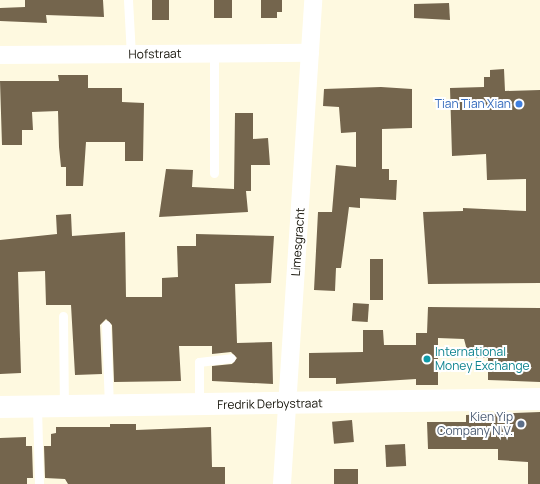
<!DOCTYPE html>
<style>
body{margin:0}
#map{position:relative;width:540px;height:484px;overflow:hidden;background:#fef9e0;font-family:Manrope,sans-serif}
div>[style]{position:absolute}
.building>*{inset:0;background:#74654d;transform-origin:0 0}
.service>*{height:9px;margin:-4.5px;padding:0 4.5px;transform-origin:4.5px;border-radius:4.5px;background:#fff}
.minor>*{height:18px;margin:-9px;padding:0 9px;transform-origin:9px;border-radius:9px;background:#fff}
.secondary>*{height:22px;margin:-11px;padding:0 11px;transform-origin:11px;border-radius:11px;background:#fff}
.dots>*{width:11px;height:11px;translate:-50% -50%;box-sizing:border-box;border:2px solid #fff;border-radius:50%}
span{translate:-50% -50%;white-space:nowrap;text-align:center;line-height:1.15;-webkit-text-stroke:4px #fff;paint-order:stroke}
.street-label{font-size:12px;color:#131107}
.shop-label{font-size:12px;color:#366cbe}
.right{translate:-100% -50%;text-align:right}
.culture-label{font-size:12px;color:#0d838f}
.left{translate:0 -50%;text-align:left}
.service-label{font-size:12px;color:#4e5e75}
</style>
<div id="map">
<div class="building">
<i style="clip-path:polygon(25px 0,103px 0,104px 17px,46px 15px,47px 23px,0 21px,0 8px,25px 7px)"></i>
<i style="left:152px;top:0;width:17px;height:20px"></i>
<i style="left:214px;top:0;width:18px;height:18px"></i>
<i style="clip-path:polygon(261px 0,282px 0,282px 12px,277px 12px,277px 18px,261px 18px)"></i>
<i style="clip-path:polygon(449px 3px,450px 20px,414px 18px,414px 4px)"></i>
<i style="clip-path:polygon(504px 69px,505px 91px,540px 90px,540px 283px,428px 284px,423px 212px,463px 211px,463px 208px,526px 211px,526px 179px,487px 180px,486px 154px,452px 156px,450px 88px,484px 87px,484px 77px,490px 77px,490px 70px)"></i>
<i style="clip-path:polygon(58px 75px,88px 75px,88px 88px,122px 88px,122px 102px,144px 103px,143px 161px,125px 161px,125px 142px,86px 142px,83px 186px,66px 186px,66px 167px,61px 167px,59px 147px,58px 111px,32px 112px,33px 130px,22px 130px,22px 145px,2px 145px,0 81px,59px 81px)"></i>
<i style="clip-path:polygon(381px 87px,412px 89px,412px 128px,382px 129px,382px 169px,389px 169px,389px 180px,397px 180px,396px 200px,360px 198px,360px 208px,349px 207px,341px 268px,336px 268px,335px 291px,314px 290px,318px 212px,332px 212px,336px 165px,356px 167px,356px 132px,341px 133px,339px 107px,323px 106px,324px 89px)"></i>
<i style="clip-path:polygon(235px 113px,253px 113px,253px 139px,268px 138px,270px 165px,251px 165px,251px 191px,246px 191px,248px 212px,159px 217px,166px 169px,193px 170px,192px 187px,234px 189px)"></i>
<i style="clip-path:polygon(71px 214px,72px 236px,125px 232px,126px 297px,162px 297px,162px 278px,178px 277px,177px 246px,196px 246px,196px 234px,274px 236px,271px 283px,235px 284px,237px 343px,272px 342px,273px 384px,212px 381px,212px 366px,232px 364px,237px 358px,231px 352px,212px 354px,212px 346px,179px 346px,181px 381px,114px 382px,112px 325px,106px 319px,100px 325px,102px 374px,75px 375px,71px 305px,46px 305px,45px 271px,18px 272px,21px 373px,0 374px,0 240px,57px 234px,56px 215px)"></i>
<i style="left:370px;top:259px;width:13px;height:41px"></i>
<i style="left:353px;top:303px;width:16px;height:18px;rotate:4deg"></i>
<i style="clip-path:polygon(428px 307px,540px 308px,540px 382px,488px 380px,488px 358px,469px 358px,464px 339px,438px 338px,438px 385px,416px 385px,416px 379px,336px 384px,336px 378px,309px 378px,309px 353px,363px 352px,363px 330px,383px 330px,384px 345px,416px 345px,416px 333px,427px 333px)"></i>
<i style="clip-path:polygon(540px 412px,540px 484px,528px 484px,528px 462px,498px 460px,498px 449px,428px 449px,427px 422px,466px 422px,466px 415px)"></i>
<i style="left:352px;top:420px;width:22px;height:20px;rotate:85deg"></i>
<i style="clip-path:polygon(110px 424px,136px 424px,136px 430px,211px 427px,212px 467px,225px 467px,225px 484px,68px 484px,65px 479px,45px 478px,44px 446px,51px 446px,51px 434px,56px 433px,56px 427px,110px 427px)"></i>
<i style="clip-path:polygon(26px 437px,26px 446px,32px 446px,33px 478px,27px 478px,27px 484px,0 484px,0 438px)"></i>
<i style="left:405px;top:444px;width:22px;height:20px;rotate:87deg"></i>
<i style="left:334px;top:469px;width:24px;height:15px"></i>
</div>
<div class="service">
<i style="left:128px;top:0;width:55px;rotate:86.9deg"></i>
<i style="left:214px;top:54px;width:119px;rotate:90deg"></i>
<i style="left:63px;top:316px;width:90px;rotate:89.4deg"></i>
<i style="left:106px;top:325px;width:81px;rotate:87.9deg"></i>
<i style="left:199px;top:405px;width:43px;rotate:-90deg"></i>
<i style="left:199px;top:362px;width:32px;rotate:-7deg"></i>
<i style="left:37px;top:407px;width:77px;rotate:88.5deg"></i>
</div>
<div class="minor">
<i style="left:0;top:55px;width:310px;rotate:-0.4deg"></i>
<i style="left:282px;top:484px;width:485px;rotate:-86.3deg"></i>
</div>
<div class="secondary">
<i style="left:0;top:407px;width:540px;rotate:-0.85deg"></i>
</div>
<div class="dots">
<i style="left:519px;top:104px;background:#3f7fe0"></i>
<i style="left:427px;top:359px;background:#0f9aa8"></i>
<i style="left:521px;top:424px;background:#5c6f8a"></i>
</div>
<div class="street-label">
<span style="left:155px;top:54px;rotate:-1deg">Hofstraat</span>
<span style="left:298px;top:242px;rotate:-86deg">Limesgracht</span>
<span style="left:270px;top:404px;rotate:-1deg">Fredrik Derbystraat</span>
</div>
<div class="shop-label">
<span class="right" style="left:511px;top:104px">Tian Tian Xian</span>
</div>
<div class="culture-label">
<span class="left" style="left:435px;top:359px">International<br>Money Exchange</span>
</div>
<div class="service-label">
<span class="right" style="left:513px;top:424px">Kien Yip<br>Company N.V.</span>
</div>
</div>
